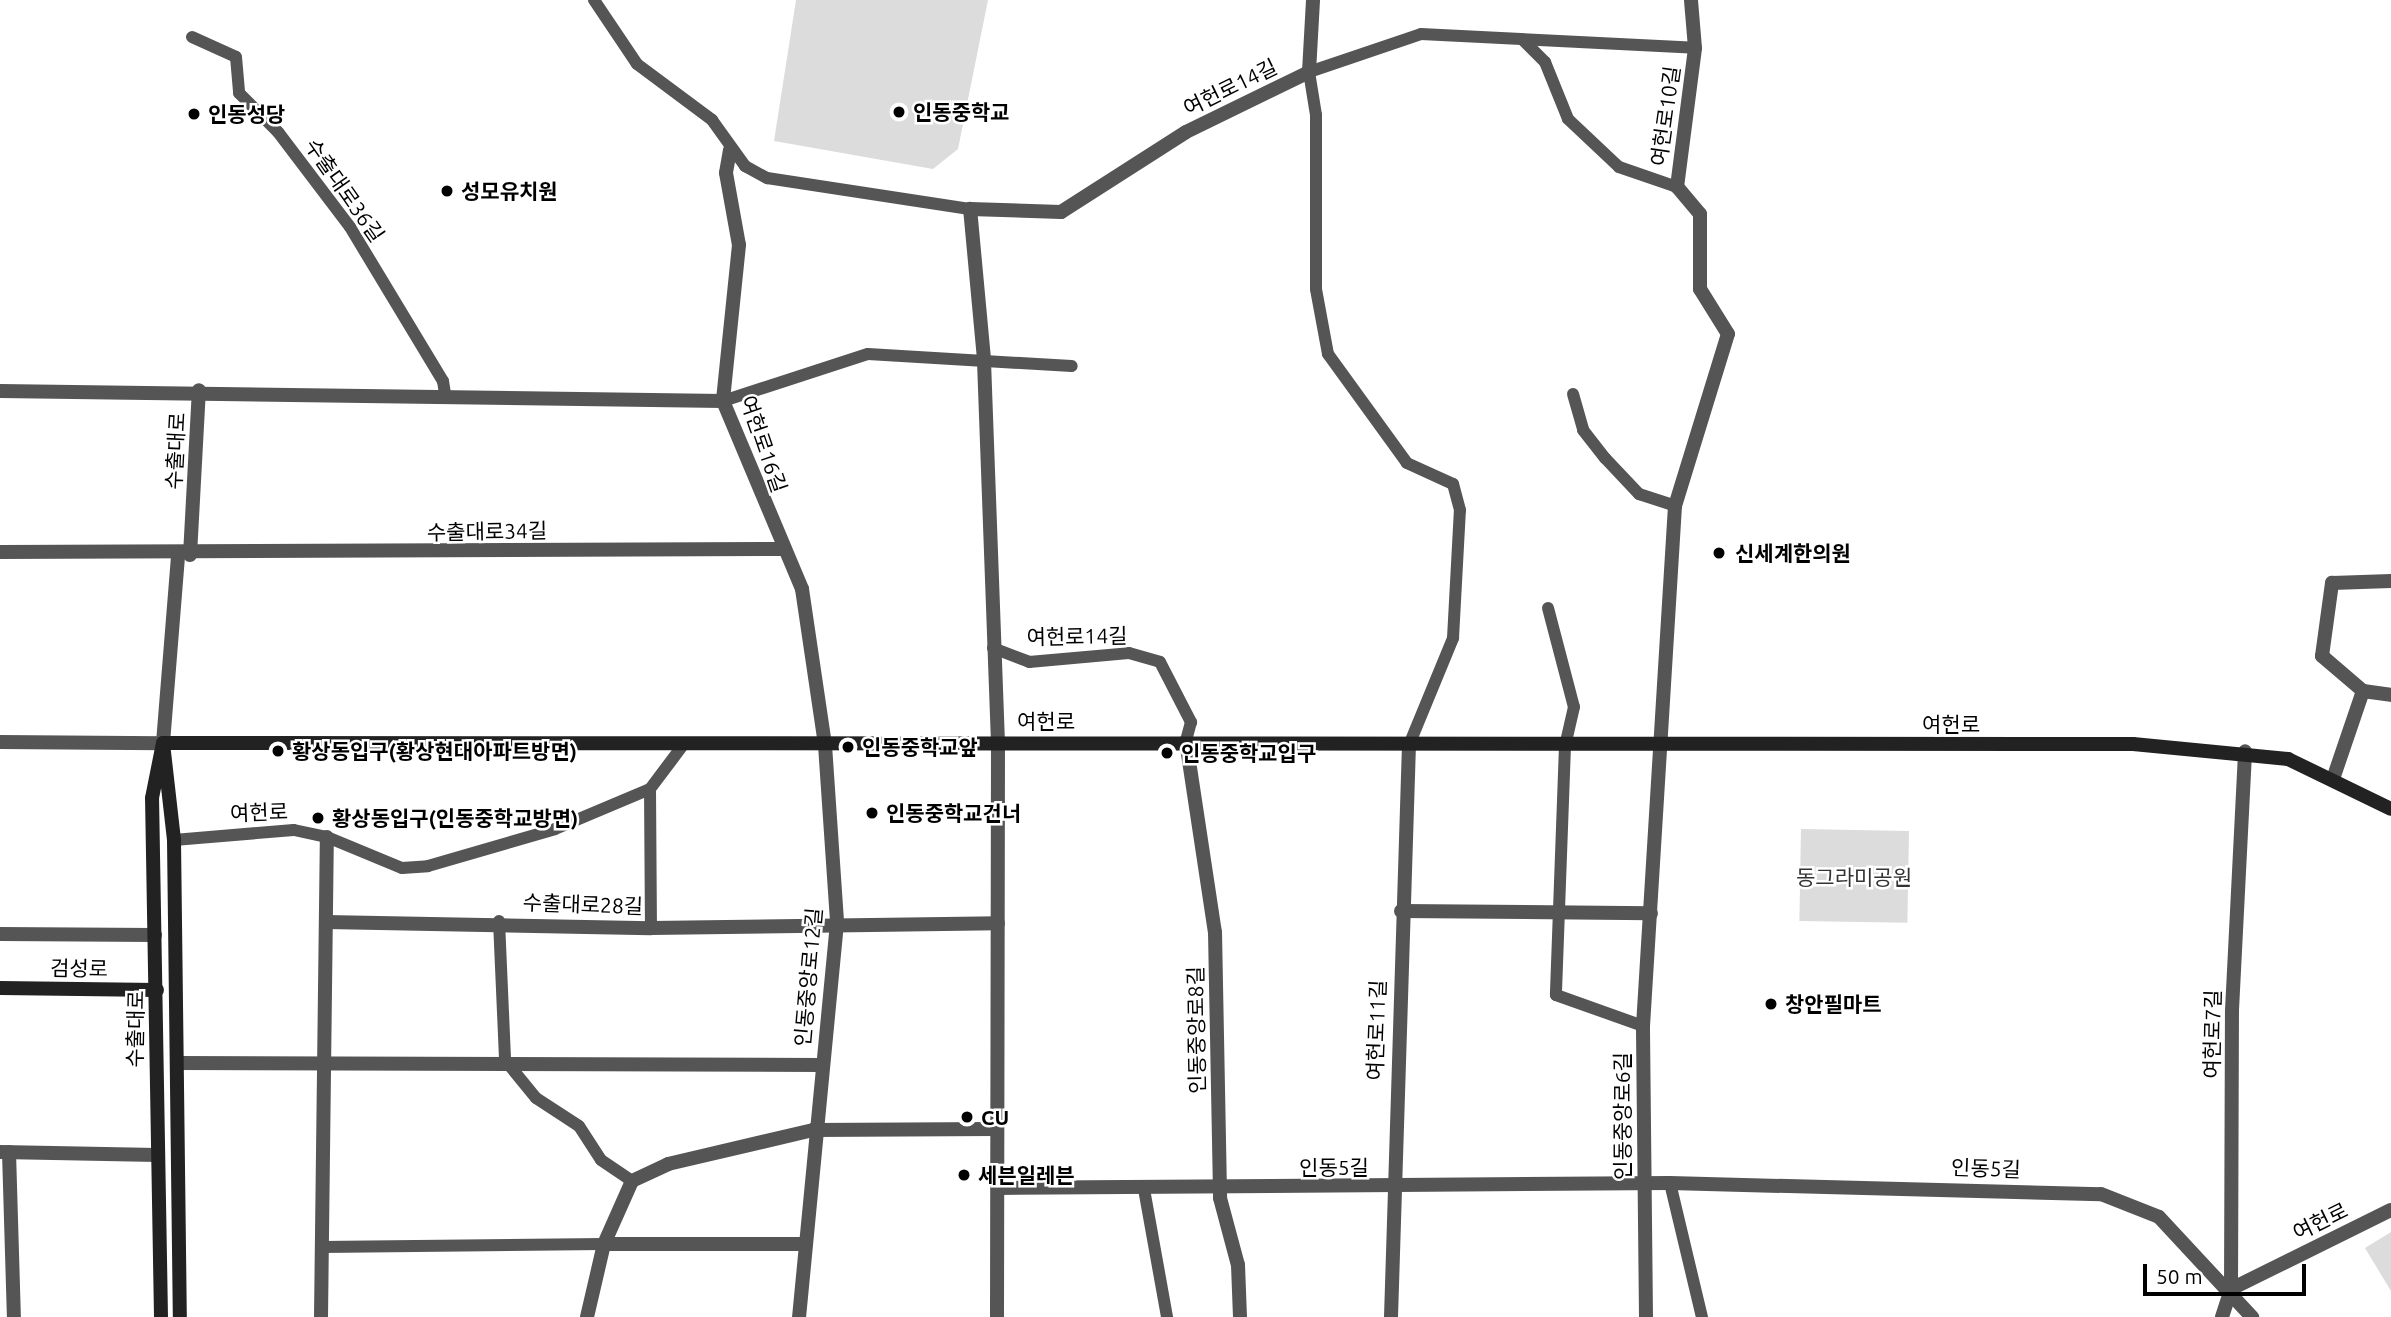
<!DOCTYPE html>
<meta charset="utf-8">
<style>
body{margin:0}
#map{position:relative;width:2391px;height:1317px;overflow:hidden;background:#fff;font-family:Ubuntu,"Noto Sans KR",sans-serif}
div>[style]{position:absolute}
.green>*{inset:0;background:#dcdcdc;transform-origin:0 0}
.lane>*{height:12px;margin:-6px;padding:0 6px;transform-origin:6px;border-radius:6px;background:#555}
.street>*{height:14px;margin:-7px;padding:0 7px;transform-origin:7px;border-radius:7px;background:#555}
.secondary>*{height:14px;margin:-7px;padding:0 7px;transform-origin:7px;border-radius:7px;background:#222}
.dots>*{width:19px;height:19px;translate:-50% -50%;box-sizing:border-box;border:4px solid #fff;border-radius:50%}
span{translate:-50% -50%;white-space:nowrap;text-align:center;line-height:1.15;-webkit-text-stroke:5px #fff;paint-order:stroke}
.street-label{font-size:21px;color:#000}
.poi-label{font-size:21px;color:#000;font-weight:700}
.left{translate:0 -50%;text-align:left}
.park-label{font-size:21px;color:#333}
.scale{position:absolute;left:2143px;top:1264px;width:163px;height:32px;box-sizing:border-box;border:4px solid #000;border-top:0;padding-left:9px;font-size:21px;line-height:24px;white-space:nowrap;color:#000;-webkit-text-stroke:5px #fff;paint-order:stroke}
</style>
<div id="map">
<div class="green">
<i style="clip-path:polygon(796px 0,988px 0,958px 149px,933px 169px,774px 141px)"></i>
<i style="left:1801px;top:829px;width:108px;height:92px;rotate:1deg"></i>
<i style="clip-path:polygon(2391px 1232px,2391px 1291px,2365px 1248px)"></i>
</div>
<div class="lane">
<i style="left:594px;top:0;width:77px;rotate:56.1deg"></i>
<i style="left:637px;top:64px;width:94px;rotate:36.7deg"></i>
<i style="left:712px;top:120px;width:57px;rotate:54.3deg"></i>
<i style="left:745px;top:166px;width:25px;rotate:29deg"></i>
<i style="left:767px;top:178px;width:205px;rotate:8.7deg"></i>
<i style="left:192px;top:37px;width:48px;rotate:24.4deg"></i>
<i style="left:236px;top:57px;width:36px;rotate:85deg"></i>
<i style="left:239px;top:93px;width:55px;rotate:45deg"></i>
<i style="left:278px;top:132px;width:119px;rotate:52.8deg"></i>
<i style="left:350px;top:227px;width:180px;rotate:58.9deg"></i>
<i style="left:443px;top:381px;width:13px;rotate:81deg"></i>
<i style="left:1524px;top:41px;width:30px;rotate:45deg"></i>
<i style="left:1545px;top:62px;width:61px;rotate:68deg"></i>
<i style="left:1568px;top:119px;width:70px;rotate:43.3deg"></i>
<i style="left:1619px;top:167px;width:61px;rotate:19deg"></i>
<i style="left:1573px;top:394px;width:37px;rotate:74deg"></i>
<i style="left:1583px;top:430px;width:36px;rotate:52deg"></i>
<i style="left:1605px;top:458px;width:50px;rotate:46.6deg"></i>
<i style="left:1639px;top:494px;width:38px;rotate:18deg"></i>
<i style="left:723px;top:401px;width:152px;rotate:-18deg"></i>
<i style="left:868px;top:354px;width:204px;rotate:3.4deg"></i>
<i style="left:1548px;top:608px;width:102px;rotate:75.3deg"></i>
<i style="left:1574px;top:707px;width:40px;rotate:103deg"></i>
<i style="left:1565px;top:746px;width:249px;rotate:92.1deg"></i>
<i style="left:1556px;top:995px;width:92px;rotate:19.6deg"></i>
<i style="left:993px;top:648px;width:39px;rotate:21deg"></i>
<i style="left:1029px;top:662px;width:100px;rotate:-5.1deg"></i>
<i style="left:1129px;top:653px;width:32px;rotate:16deg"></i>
<i style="left:1160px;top:662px;width:68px;rotate:62.7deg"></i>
<i style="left:1191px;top:722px;width:20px;rotate:105deg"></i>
<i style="left:1409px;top:745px;width:116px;rotate:-67.6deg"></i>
<i style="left:1453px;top:638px;width:128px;rotate:-86.9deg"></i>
<i style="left:1460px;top:510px;width:27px;rotate:-105deg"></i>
<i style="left:1453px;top:484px;width:51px;rotate:-155.5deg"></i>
<i style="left:1407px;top:463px;width:135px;rotate:-125.9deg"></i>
<i style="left:1328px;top:354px;width:66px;rotate:-100.5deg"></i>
<i style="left:1316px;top:289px;width:174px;rotate:-90deg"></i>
<i style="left:1316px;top:115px;width:44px;rotate:-99.2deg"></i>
<i style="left:1309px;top:72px;width:118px;rotate:-18.7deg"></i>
<i style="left:1421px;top:34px;width:274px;rotate:2.9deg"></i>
<i style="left:650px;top:789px;width:139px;rotate:89.6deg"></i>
<i style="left:174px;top:840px;width:120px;rotate:-4.8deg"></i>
<i style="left:294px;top:830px;width:34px;rotate:12deg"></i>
<i style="left:327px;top:837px;width:81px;rotate:22.5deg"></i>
<i style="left:402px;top:868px;width:26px;rotate:-4deg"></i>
<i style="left:428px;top:866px;width:132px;rotate:-16.2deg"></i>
<i style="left:555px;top:829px;width:103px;rotate:-22.8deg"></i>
<i style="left:650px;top:789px;width:55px;rotate:-53.1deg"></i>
<i style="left:499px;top:921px;width:139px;rotate:87.5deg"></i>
<i style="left:505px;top:1060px;width:49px;rotate:50.8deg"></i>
<i style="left:536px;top:1098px;width:51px;rotate:33.1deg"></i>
<i style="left:579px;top:1126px;width:40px;rotate:57.1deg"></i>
<i style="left:601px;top:1160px;width:37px;rotate:34deg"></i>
<i style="left:1670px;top:1183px;width:138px;rotate:76.6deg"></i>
<i style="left:1144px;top:1189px;width:130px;rotate:79.8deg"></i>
<i style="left:321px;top:1247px;width:283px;rotate:-0.6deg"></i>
</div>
<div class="street">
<i style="left:730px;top:150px;width:23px;rotate:100deg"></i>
<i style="left:726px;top:173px;width:73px;rotate:79.8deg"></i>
<i style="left:739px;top:245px;width:157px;rotate:95.9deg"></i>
<i style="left:723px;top:401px;width:204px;rotate:67.2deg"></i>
<i style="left:802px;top:589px;width:158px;rotate:81.6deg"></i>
<i style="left:825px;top:745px;width:178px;rotate:86.1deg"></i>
<i style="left:837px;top:923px;width:396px;rotate:95.5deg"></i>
<i style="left:0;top:391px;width:723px;rotate:0.79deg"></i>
<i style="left:0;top:552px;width:783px;rotate:-0.22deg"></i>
<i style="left:190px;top:555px;width:165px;rotate:-86.9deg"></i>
<i style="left:2363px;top:691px;width:54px;rotate:-139.5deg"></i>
<i style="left:2322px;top:656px;width:74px;rotate:-82.2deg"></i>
<i style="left:2332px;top:583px;width:59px;rotate:-1.9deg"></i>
<i style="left:1186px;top:741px;width:193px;rotate:81.4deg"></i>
<i style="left:1215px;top:932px;width:266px;rotate:88.9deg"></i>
<i style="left:1220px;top:1198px;width:69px;rotate:75deg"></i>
<i style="left:1238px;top:1265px;width:52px;rotate:87.8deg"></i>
<i style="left:0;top:742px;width:163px;rotate:0.4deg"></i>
<i style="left:163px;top:743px;width:189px;rotate:-85.4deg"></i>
<i style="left:2333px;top:779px;width:93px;rotate:-71.2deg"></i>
<i style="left:2363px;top:691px;width:28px;rotate:8deg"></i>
<i style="left:1401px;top:911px;width:250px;rotate:0.5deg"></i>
<i style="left:326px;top:922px;width:325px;rotate:1.1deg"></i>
<i style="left:651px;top:928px;width:347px;rotate:-0.8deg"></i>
<i style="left:0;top:934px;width:155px;rotate:0.4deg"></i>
<i style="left:177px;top:1063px;width:644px;rotate:0.18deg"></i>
<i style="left:1px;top:1152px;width:156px;rotate:1.1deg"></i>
<i style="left:9px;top:1152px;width:165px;rotate:88.3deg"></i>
<i style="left:998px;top:1188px;width:672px;rotate:-0.43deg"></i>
<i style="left:1670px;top:1183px;width:431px;rotate:1.5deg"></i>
<i style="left:2101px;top:1194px;width:62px;rotate:21.6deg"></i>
<i style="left:2159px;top:1217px;width:137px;rotate:47.1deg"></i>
<i style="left:604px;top:1244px;width:200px"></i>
<i style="left:2231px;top:1289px;width:178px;rotate:-26.3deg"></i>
<i style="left:321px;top:1317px;width:480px;rotate:-89.3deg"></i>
<i style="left:587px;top:1317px;width:75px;rotate:-76.9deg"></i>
<i style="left:604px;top:1244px;width:69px;rotate:-66deg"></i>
<i style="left:632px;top:1181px;width:40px;rotate:-25deg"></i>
<i style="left:668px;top:1164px;width:149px;rotate:-13.2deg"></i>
<i style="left:813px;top:1130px;width:182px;rotate:-0.3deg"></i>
<i style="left:997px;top:1317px;width:574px;rotate:-89.9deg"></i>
<i style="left:998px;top:743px;width:384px;rotate:-92.1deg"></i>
<i style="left:984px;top:359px;width:151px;rotate:-95.3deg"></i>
<i style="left:970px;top:209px;width:91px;rotate:1.9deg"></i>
<i style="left:1061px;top:212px;width:148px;rotate:-32.6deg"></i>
<i style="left:1186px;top:132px;width:137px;rotate:-26deg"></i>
<i style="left:1309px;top:72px;width:72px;rotate:-86.8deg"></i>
<i style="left:1391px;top:1317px;width:572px;rotate:-88.2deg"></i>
<i style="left:1646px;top:1317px;width:291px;rotate:-90.6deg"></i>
<i style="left:1643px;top:1026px;width:521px;rotate:-86.48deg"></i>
<i style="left:1675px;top:506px;width:180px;rotate:-72.9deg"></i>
<i style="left:1728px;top:334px;width:53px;rotate:-121.9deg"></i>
<i style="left:1700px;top:289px;width:75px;rotate:-90deg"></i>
<i style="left:1700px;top:214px;width:35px;rotate:-130deg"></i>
<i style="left:1677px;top:187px;width:140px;rotate:-82.6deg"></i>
<i style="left:1695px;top:48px;width:48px;rotate:-94.8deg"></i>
<i style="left:2222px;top:1317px;width:29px;rotate:-72deg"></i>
<i style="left:2231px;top:1289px;width:279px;rotate:-89.8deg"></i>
<i style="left:2232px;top:1010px;width:259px;rotate:-87.1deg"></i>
</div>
<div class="secondary">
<i style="left:163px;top:743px;width:1970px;rotate:0.03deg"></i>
<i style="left:2133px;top:744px;width:156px;rotate:5.5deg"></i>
<i style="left:2288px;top:759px;width:114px;rotate:25.9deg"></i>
<i style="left:164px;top:752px;width:89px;rotate:83.5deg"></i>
<i style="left:174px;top:840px;width:477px;rotate:89.3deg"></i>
<i style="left:0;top:988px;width:157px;rotate:0.7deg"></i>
<i style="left:161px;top:1317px;width:519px;rotate:-90.99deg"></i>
<i style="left:152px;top:798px;width:56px;rotate:-78.7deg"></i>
</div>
<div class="dots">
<i style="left:899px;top:112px;background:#000"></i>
<i style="left:194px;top:114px;background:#000"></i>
<i style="left:447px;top:191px;background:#000"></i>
<i style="left:1719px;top:553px;background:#000"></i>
<i style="left:848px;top:747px;background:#000"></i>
<i style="left:278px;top:751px;background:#000"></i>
<i style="left:1167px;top:753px;background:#000"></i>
<i style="left:872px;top:813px;background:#000"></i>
<i style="left:318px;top:818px;background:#000"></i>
<i style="left:1771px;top:1004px;background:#000"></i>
<i style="left:967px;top:1117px;background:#000"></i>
<i style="left:964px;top:1175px;background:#000"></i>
</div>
<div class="street-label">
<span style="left:1230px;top:87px;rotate:-26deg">여헌로14길</span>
<span style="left:1665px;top:116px;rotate:-82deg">여헌로10길</span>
<span style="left:345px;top:190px;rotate:55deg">수출대로36길</span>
<span style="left:764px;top:444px;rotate:71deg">여헌로16길</span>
<span style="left:175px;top:451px;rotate:-87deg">수출대로</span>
<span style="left:487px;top:531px;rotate:-1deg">수출대로34길</span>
<span style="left:1077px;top:636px;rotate:-1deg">여헌로14길</span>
<span style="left:1046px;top:721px">여헌로</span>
<span style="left:1951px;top:724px">여헌로</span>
<span style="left:259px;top:812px;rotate:-2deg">여헌로</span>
<span style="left:583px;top:904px;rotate:2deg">수출대로28길</span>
<span style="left:79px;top:968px;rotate:1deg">검성로</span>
<span style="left:808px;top:977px;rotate:-85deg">인동중앙로12길</span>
<span style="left:135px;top:1029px;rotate:-89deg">수출대로</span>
<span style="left:1196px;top:1030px;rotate:-91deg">인동중앙로8길</span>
<span style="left:1376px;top:1030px;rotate:-88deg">여헌로11길</span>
<span style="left:2212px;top:1034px;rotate:-89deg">여헌로7길</span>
<span style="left:1622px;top:1116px;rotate:-90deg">인동중앙로6길</span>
<span style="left:1334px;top:1167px">인동5길</span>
<span style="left:1986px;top:1168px;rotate:2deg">인동5길</span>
<span style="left:2320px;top:1221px;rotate:-26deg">여헌로</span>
</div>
<div class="poi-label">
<span class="left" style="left:913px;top:112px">인동중학교</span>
<span class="left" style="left:208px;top:114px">인동성당</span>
<span class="left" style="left:461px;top:191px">성모유치원</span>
<span class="left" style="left:1735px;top:553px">신세계한의원</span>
<span class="left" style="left:862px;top:747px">인동중학교앞</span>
<span class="left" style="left:292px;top:751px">황상동입구(황상현대아파트방면)</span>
<span class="left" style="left:1181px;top:753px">인동중학교입구</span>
<span class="left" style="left:886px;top:813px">인동중학교건너</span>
<span class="left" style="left:332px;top:818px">황상동입구(인동중학교방면)</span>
<span class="left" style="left:1785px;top:1004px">창안필마트</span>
<span class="left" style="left:981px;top:1117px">CU</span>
<span class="left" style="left:978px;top:1175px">세븐일레븐</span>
</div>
<div class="park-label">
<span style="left:1854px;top:877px">동그라미공원</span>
</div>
<div class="scale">50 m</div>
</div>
